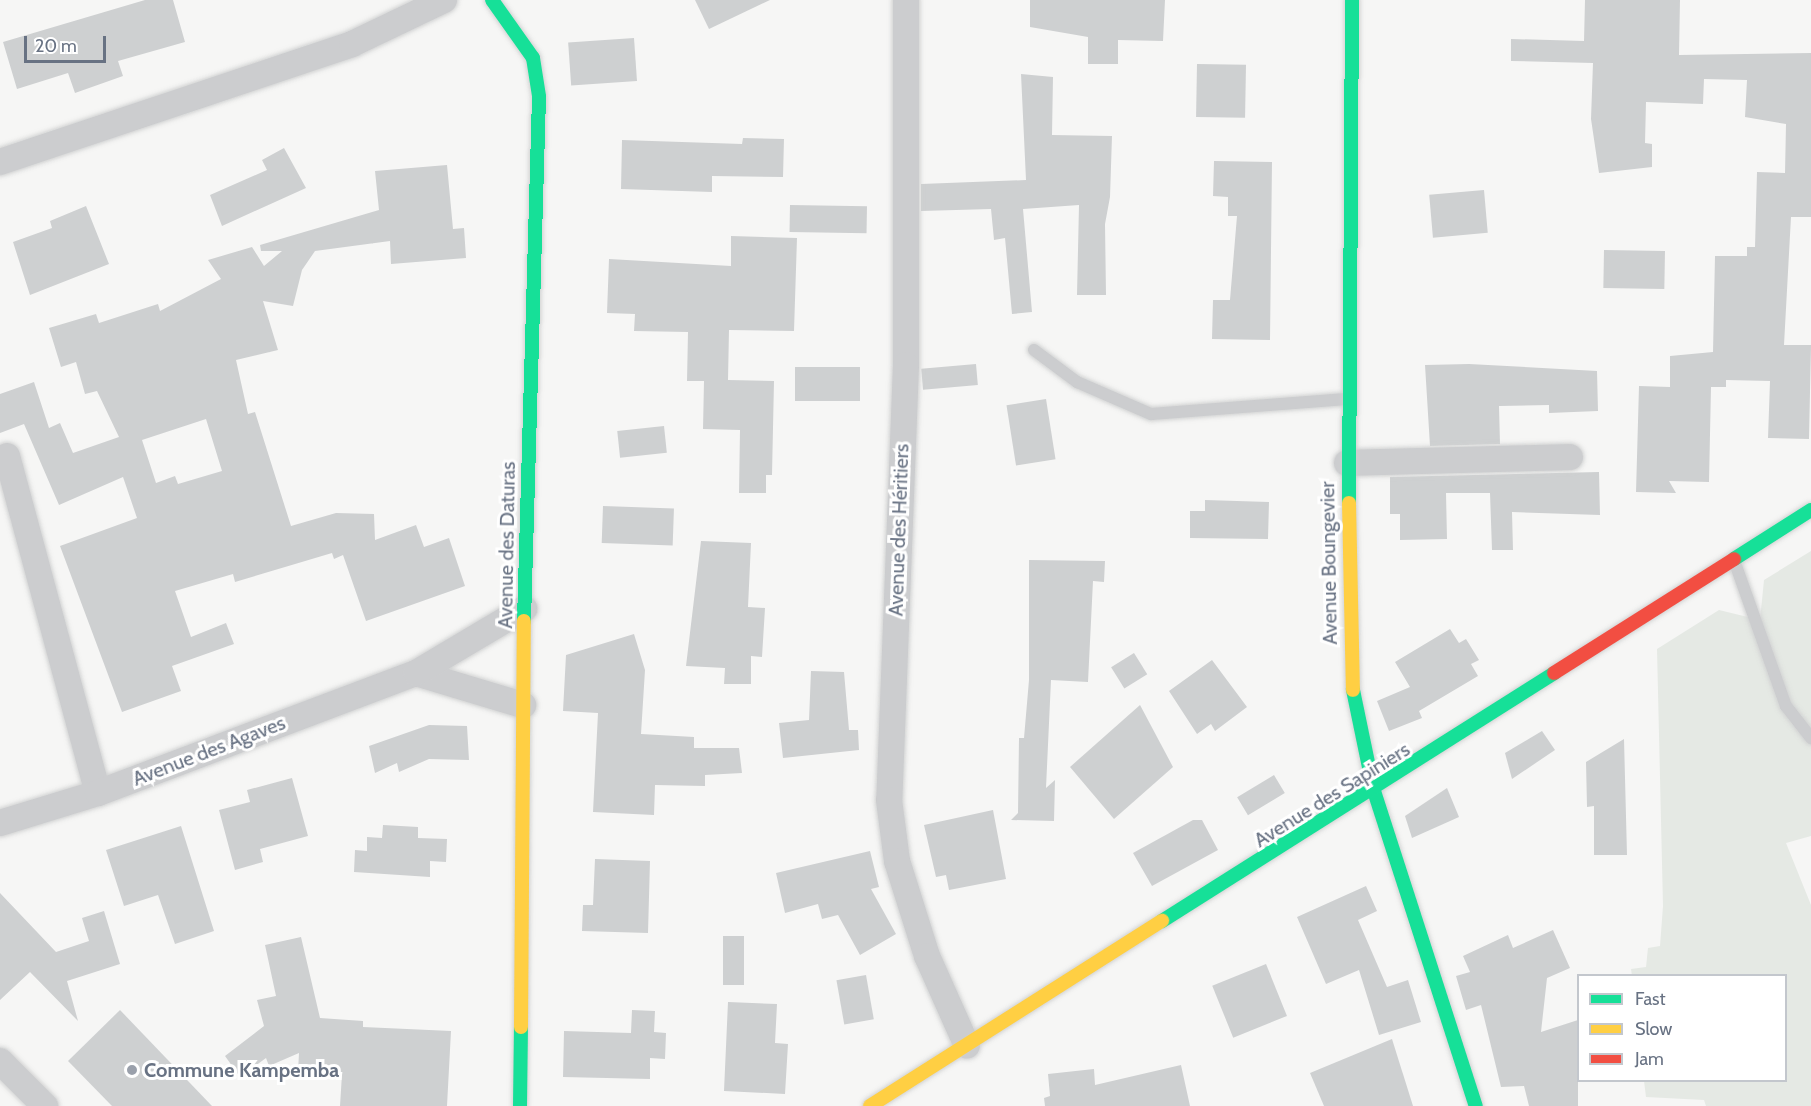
<!DOCTYPE html>
<meta charset="utf-8">
<style>
body{margin:0}
#map{position:relative;width:1811px;height:1106px;overflow:hidden;background:#f6f6f5;font-family:Cabin,sans-serif}
div>[style]{position:absolute}
.green>*{inset:0;background:#e5e9e4}
.building>*{inset:0;background:#ced0d1;transform-origin:0 0}
.roads{filter:drop-shadow(0 0 2px #d2d3d3) drop-shadow(0 0 2px #d2d3d3)}
.lane>*{height:12px;margin:-6px;padding:0 6px;transform-origin:6px;border-radius:6px;background:#cccdcf}
.street>*{height:26px;margin:-13px;padding:0 13px;transform-origin:13px;border-radius:13px;background:#cccdcf}
.fast>*{height:14px;margin:-7px;padding:0 7px;transform-origin:7px;border-radius:7px;background:#16e098}
.slow>*{height:14px;margin:-7px;padding:0 7px;transform-origin:7px;border-radius:7px;background:#ffcf43}
.jam>*{height:14px;margin:-7px;padding:0 7px;transform-origin:7px;border-radius:7px;background:#f24e42}
.dots>*{width:16px;height:16px;translate:-50% -50%;box-sizing:border-box;border:3px solid #fff;border-radius:50%}
span{translate:-50% -50%;white-space:nowrap;text-align:center;line-height:1.15;-webkit-text-stroke:6px #fff;paint-order:stroke}
.street-label{font-size:20px;color:#687283}
.poi-label{font-size:20px;color:#687283;font-weight:700}
.left{translate:0 -50%;text-align:left}
.legend{position:absolute;left:1577px;top:974px;width:210px;height:108px;box-sizing:border-box;background:#fff;border:2px solid #c3c7cd;margin:0;padding:8px 10px;list-style:none;font-size:18px;color:#687283}
.legend li{display:flex;align-items:center;gap:12px;height:30px}
.legend b{width:30px;border:2px solid #c3c7cd}
.scale{position:absolute;left:24px;top:36px;width:82px;height:27px;box-sizing:border-box;border:3px solid #687283;border-top:0;padding-left:8px;font-size:18px;line-height:21px;white-space:nowrap;color:#687283;-webkit-text-stroke:4px #fff;paint-order:stroke}
</style>
<div id="map">
<div class="green">
<i style="clip-path:polygon(1811px 551px,1811px 836px,1786px 843px,1811px 905px,1811px 1106px,1706px 1106px,1704px 1100px,1646px 1097px,1644px 1081px,1786px 1080px,1786px 976px,1632px 976px,1631px 969px,1646px 967px,1648px 948px,1660px 946px,1663px 906px,1657px 649px,1719px 610px,1760px 620px,1764px 580px)"></i>
</div>
<div class="building">
<i style="clip-path:polygon(145px 0,173px 0,185px 42px,118px 61px,123px 76px,75px 93px,68px 73px,17px 89px,3px 42px)"></i>
<i style="clip-path:polygon(695px 0,770px 0,709px 29px)"></i>
<i style="clip-path:polygon(1030px 0,1165px 0,1163px 41px,1118px 40px,1118px 64px,1088px 64px,1088px 37px,1030px 27px)"></i>
<i style="clip-path:polygon(1585px 0,1680px 0,1679px 55px,1811px 53px,1811px 217px,1791px 217px,1784px 345px,1811px 345px,1809px 439px,1768px 438px,1770px 381px,1726px 380px,1726px 387px,1711px 387px,1709px 482px,1669px 481px,1676px 493px,1636px 492px,1639px 386px,1670px 387px,1670px 356px,1713px 352px,1715px 256px,1747px 256px,1747px 247px,1755px 247px,1757px 172px,1785px 173px,1786px 124px,1745px 117px,1747px 80px,1704px 79px,1703px 104px,1646px 102px,1645px 143px,1652px 144px,1652px 167px,1599px 173px,1591px 119px,1593px 63px,1511px 61px,1511px 39px,1584px 41px)"></i>
<i style="left:634px;top:38px;width:43px;height:66px;rotate:86deg"></i>
<i style="left:1197px;top:64px;width:49px;height:53px;rotate:1deg"></i>
<i style="clip-path:polygon(1021px 74px,1053px 77px,1052px 135px,1112px 136px,1110px 197px,1105px 224px,1106px 295px,1077px 295px,1079px 205px,1023px 209px,1032px 312px,1012px 314px,1005px 238px,994px 240px,991px 209px,921px 211px,921px 184px,1026px 180px)"></i>
<i style="clip-path:polygon(743px 138px,784px 139px,783px 177px,712px 176px,712px 192px,621px 189px,622px 140px,742px 144px)"></i>
<i style="clip-path:polygon(284px 148px,306px 188px,222px 226px,210px 195px,267px 170px,262px 160px)"></i>
<i style="clip-path:polygon(1214px 161px,1272px 162px,1270px 340px,1212px 339px,1213px 300px,1230px 300px,1237px 216px,1228px 216px,1228px 197px,1213px 196px)"></i>
<i style="clip-path:polygon(evenodd,447px 165px,453px 229px,464px 228px,466px 258px,391px 264px,390px 241px,315px 251px,302px 270px,293px 306px,263px 301px,278px 350px,236px 360px,248px 414px,255px 412px,291px 526px,336px 513px,374px 514px,375px 540px,416px 525px,424px 547px,449px 538px,465px 586px,366px 621px,343px 555px,334px 559px,332px 553px,235px 582px,233px 574px,175px 591px,191px 637px,226px 623px,234px 644px,172px 666px,181px 691px,122px 712px,60px 546px,137px 518px,123px 477px,59px 505px,24px 424px,0 433px,0 394px,34px 382px,49px 428px,60px 423px,73px 453px,119px 437px,97px 391px,85px 394px,76px 362px,61px 367px,49px 328px,96px 314px,99px 323px,158px 304px,160px 311px,221px 279px,208px 260px,252px 247px,264px 266px,282px 251px,261px 251px,260px 245px,379px 210px,375px 171px,447px 165px,206px 419px,222px 471px,178px 484px,175px 476px,156px 483px,142px 440px,206px 419px)"></i>
<i style="left:1484px;top:190px;width:43px;height:55px;rotate:85deg"></i>
<i style="left:790px;top:205px;width:77px;height:27px;rotate:1deg"></i>
<i style="clip-path:polygon(86px 206px,109px 264px,30px 295px,13px 242px,52px 228px,50px 221px)"></i>
<i style="clip-path:polygon(731px 236px,797px 238px,794px 331px,729px 330px,728px 380px,774px 381px,772px 475px,766px 475px,766px 493px,739px 493px,740px 430px,703px 429px,704px 381px,687px 381px,688px 332px,634px 331px,635px 314px,607px 313px,609px 259px,731px 266px)"></i>
<i style="left:1604px;top:250px;width:61px;height:38px;rotate:1deg"></i>
<i style="left:976px;top:364px;width:21px;height:55px;rotate:85deg"></i>
<i style="clip-path:polygon(1469px 364px,1597px 371px,1598px 411px,1549px 413px,1549px 405px,1499px 406px,1500px 444px,1430px 446px,1425px 365px)"></i>
<i style="left:860px;top:367px;width:34px;height:65px;rotate:90deg"></i>
<i style="left:1046px;top:399px;width:61px;height:40px;rotate:81deg"></i>
<i style="left:664px;top:426px;width:27px;height:47px;rotate:84deg"></i>
<i style="clip-path:polygon(1599px 472px,1600px 515px,1512px 512px,1513px 550px,1492px 550px,1490px 493px,1446px 493px,1447px 539px,1400px 540px,1400px 514px,1390px 514px,1390px 477px)"></i>
<i style="clip-path:polygon(1205px 500px,1269px 502px,1268px 539px,1190px 538px,1190px 511px,1205px 511px)"></i>
<i style="left:603px;top:506px;width:71px;height:37px;rotate:2deg"></i>
<i style="clip-path:polygon(701px 541px,751px 543px,748px 607px,765px 608px,762px 657px,751px 656px,751px 684px,724px 684px,725px 668px,686px 666px)"></i>
<i style="clip-path:polygon(1029px 560px,1105px 561px,1104px 582px,1093px 581px,1088px 682px,1051px 680px,1046px 788px,1055px 780px,1054px 821px,1011px 820px,1018px 813px,1019px 738px,1024px 738px,1029px 680px)"></i>
<i style="clip-path:polygon(1450px 629px,1459px 643px,1466px 639px,1479px 660px,1471px 664px,1478px 676px,1419px 711px,1422px 718px,1389px 731px,1377px 701px,1410px 687px,1395px 662px)"></i>
<i style="clip-path:polygon(634px 634px,645px 670px,641px 734px,694px 737px,694px 748px,739px 748px,742px 773px,705px 775px,705px 786px,655px 785px,654px 815px,593px 812px,598px 713px,563px 711px,566px 655px)"></i>
<i style="left:1134px;top:653px;width:25px;height:27px;rotate:58deg"></i>
<i style="clip-path:polygon(1212px 660px,1247px 707px,1215px 731px,1211px 724px,1197px 734px,1169px 691px)"></i>
<i style="clip-path:polygon(811px 671px,844px 672px,849px 730px,858px 730px,859px 750px,783px 758px,779px 723px,809px 720px)"></i>
<i style="clip-path:polygon(1140px 705px,1173px 767px,1114px 819px,1070px 767px)"></i>
<i style="clip-path:polygon(429px 725px,467px 726px,469px 760px,429px 759px,399px 772px,397px 763px,375px 773px,369px 746px)"></i>
<i style="clip-path:polygon(1542px 731px,1555px 750px,1512px 779px,1505px 753px)"></i>
<i style="clip-path:polygon(1624px 739px,1627px 855px,1594px 855px,1594px 806px,1587px 807px,1586px 762px)"></i>
<i style="left:1274px;top:775px;width:21px;height:43px;rotate:59deg"></i>
<i style="clip-path:polygon(292px 778px,308px 836px,260px 849px,263px 862px,235px 870px,219px 810px,250px 802px,247px 790px)"></i>
<i style="clip-path:polygon(1447px 788px,1459px 817px,1412px 838px,1405px 816px)"></i>
<i style="clip-path:polygon(993px 810px,1006px 879px,949px 890px,946px 875px,936px 877px,924px 825px)"></i>
<i style="clip-path:polygon(1193px 820px,1202px 820px,1218px 850px,1152px 886px,1133px 853px)"></i>
<i style="clip-path:polygon(383px 825px,418px 827px,418px 838px,447px 839px,446px 862px,430px 861px,430px 877px,354px 872px,355px 850px,367px 851px,367px 837px,382px 838px)"></i>
<i style="clip-path:polygon(181px 826px,214px 931px,175px 944px,158px 895px,124px 906px,106px 850px)"></i>
<i style="clip-path:polygon(870px 851px,879px 887px,871px 889px,896px 934px,860px 955px,838px 915px,822px 919px,818px 904px,785px 913px,776px 873px)"></i>
<i style="clip-path:polygon(595px 859px,650px 861px,648px 933px,582px 931px,583px 905px,593px 905px)"></i>
<i style="clip-path:polygon(1366px 886px,1377px 911px,1358px 920px,1387px 987px,1408px 980px,1421px 1022px,1379px 1035px,1359px 970px,1326px 984px,1297px 917px)"></i>
<i style="clip-path:polygon(0 893px,56px 952px,89px 941px,82px 918px,104px 911px,120px 964px,67px 981px,78px 1021px,30px 972px,0 1000px)"></i>
<i style="clip-path:polygon(1553px 930px,1570px 968px,1547px 978px,1541px 1032px,1578px 1020px,1578px 1106px,1529px 1106px,1524px 1086px,1501px 1087px,1481px 1005px,1466px 1010px,1456px 976px,1470px 972px,1463px 956px,1508px 935px,1513px 948px)"></i>
<i style="left:723px;top:936px;width:21px;height:49px"></i>
<i style="clip-path:polygon(301px 937px,320px 1018px,363px 1021px,363px 1027px,451px 1031px,447px 1106px,340px 1106px,342px 1074px,298px 1072px,299px 1053px,269px 1066px,266px 1058px,240px 1077px,225px 1056px,264px 1026px,257px 1000px,276px 996px,265px 945px)"></i>
<i style="left:1266px;top:964px;width:56px;height:58px;rotate:68deg"></i>
<i style="left:866px;top:975px;width:45px;height:30px;rotate:80deg"></i>
<i style="clip-path:polygon(728px 1002px,777px 1004px,775px 1043px,788px 1044px,785px 1094px,724px 1091px)"></i>
<i style="clip-path:polygon(120px 1010px,212px 1106px,112px 1106px,68px 1061px)"></i>
<i style="clip-path:polygon(632px 1010px,655px 1011px,654px 1032px,666px 1033px,665px 1059px,650px 1058px,650px 1079px,563px 1077px,564px 1031px,631px 1033px)"></i>
<i style="clip-path:polygon(1392px 1039px,1413px 1106px,1324px 1106px,1310px 1073px)"></i>
<i style="clip-path:polygon(1181px 1065px,1190px 1106px,1045px 1106px,1044px 1098px,1050px 1096px,1048px 1074px,1094px 1069px,1095px 1085px)"></i>
</div>
<div class="roads">
<div class="lane">
<i style="left:1034px;top:350px;width:54px;rotate:36.7deg"></i>
<i style="left:1077px;top:382px;width:81px;rotate:23.4deg"></i>
<i style="left:1151px;top:414px;width:196px;rotate:-4.4deg"></i>
<i style="left:1735px;top:563px;width:152px;rotate:70.4deg"></i>
<i style="left:1786px;top:706px;width:41px;rotate:52deg"></i>
</div>
<div class="street">
<i style="left:906px;top:0;width:365px;rotate:90deg"></i>
<i style="left:906px;top:365px;width:435px;rotate:92.2deg"></i>
<i style="left:889px;top:800px;width:62px;rotate:82.5deg"></i>
<i style="left:897px;top:861px;width:100px;rotate:72.5deg"></i>
<i style="left:927px;top:956px;width:98px;rotate:66deg"></i>
<i style="left:0;top:162px;width:371px;rotate:-18.5deg"></i>
<i style="left:352px;top:44px;width:102px;rotate:-25.6deg"></i>
<i style="left:7px;top:456px;width:349px;rotate:74.9deg"></i>
<i style="left:1347px;top:463px;width:223px;rotate:-1.5deg"></i>
<i style="left:416px;top:673px;width:112px;rotate:16.7deg"></i>
<i style="left:0;top:823px;width:102px;rotate:-17deg"></i>
<i style="left:98px;top:793px;width:340px;rotate:-20.7deg"></i>
<i style="left:416px;top:673px;width:126px;rotate:-30.7deg"></i>
<i style="left:0;top:1061px;width:64px;rotate:45deg"></i>
</div>
<div class="fast">
<i style="left:492px;top:0;width:71px;rotate:54.7deg"></i>
<i style="left:533px;top:58px;width:39px;rotate:81deg"></i>
<i style="left:539px;top:97px;width:524px;rotate:91.64deg"></i>
<i style="left:1349px;top:503px;width:503px;rotate:-89.66deg"></i>
<i style="left:1734px;top:559px;width:91px;rotate:-32.5deg"></i>
<i style="left:1353px;top:690px;width:103px;rotate:78.3deg"></i>
<i style="left:1374px;top:791px;width:331px;rotate:72.1deg"></i>
<i style="left:1162px;top:921px;width:464px;rotate:-32.3deg"></i>
<i style="left:520px;top:1106px;width:79px;rotate:-89.3deg"></i>
</div>
<div class="slow">
<i style="left:1349px;top:503px;width:187px;rotate:88.8deg"></i>
<i style="left:521px;top:1027px;width:406px;rotate:-89.6deg"></i>
<i style="left:870px;top:1106px;width:346px;rotate:-32.4deg"></i>
</div>
<div class="jam">
<i style="left:1554px;top:673px;width:213px;rotate:-32.3deg"></i>
</div>
</div>
<div class="dots">
<i style="left:132px;top:1070px;background:#9aa0ab"></i>
</div>
<div class="street-label">
<span style="left:899px;top:530px;rotate:-88deg">Avenue des Héritiers</span>
<span style="left:507px;top:545px;rotate:-89deg">Avenue des Daturas</span>
<span style="left:1329px;top:563px;rotate:-91deg">Avenue Boungevier</span>
<span style="left:209px;top:751px;rotate:-21deg">Avenue des Agaves</span>
<span style="left:1332px;top:795px;rotate:-32deg">Avenue des Sapiniers</span>
</div>
<div class="poi-label">
<span class="left" style="left:144px;top:1070px">Commune Kampemba</span>
</div>
<ul class="legend">
<li><b style="height:8px;background:#16e098"></b>Fast</li>
<li><b style="height:8px;background:#ffcf43"></b>Slow</li>
<li><b style="height:8px;background:#f24e42"></b>Jam</li>
</ul>
<div class="scale">20 m</div>
</div>
